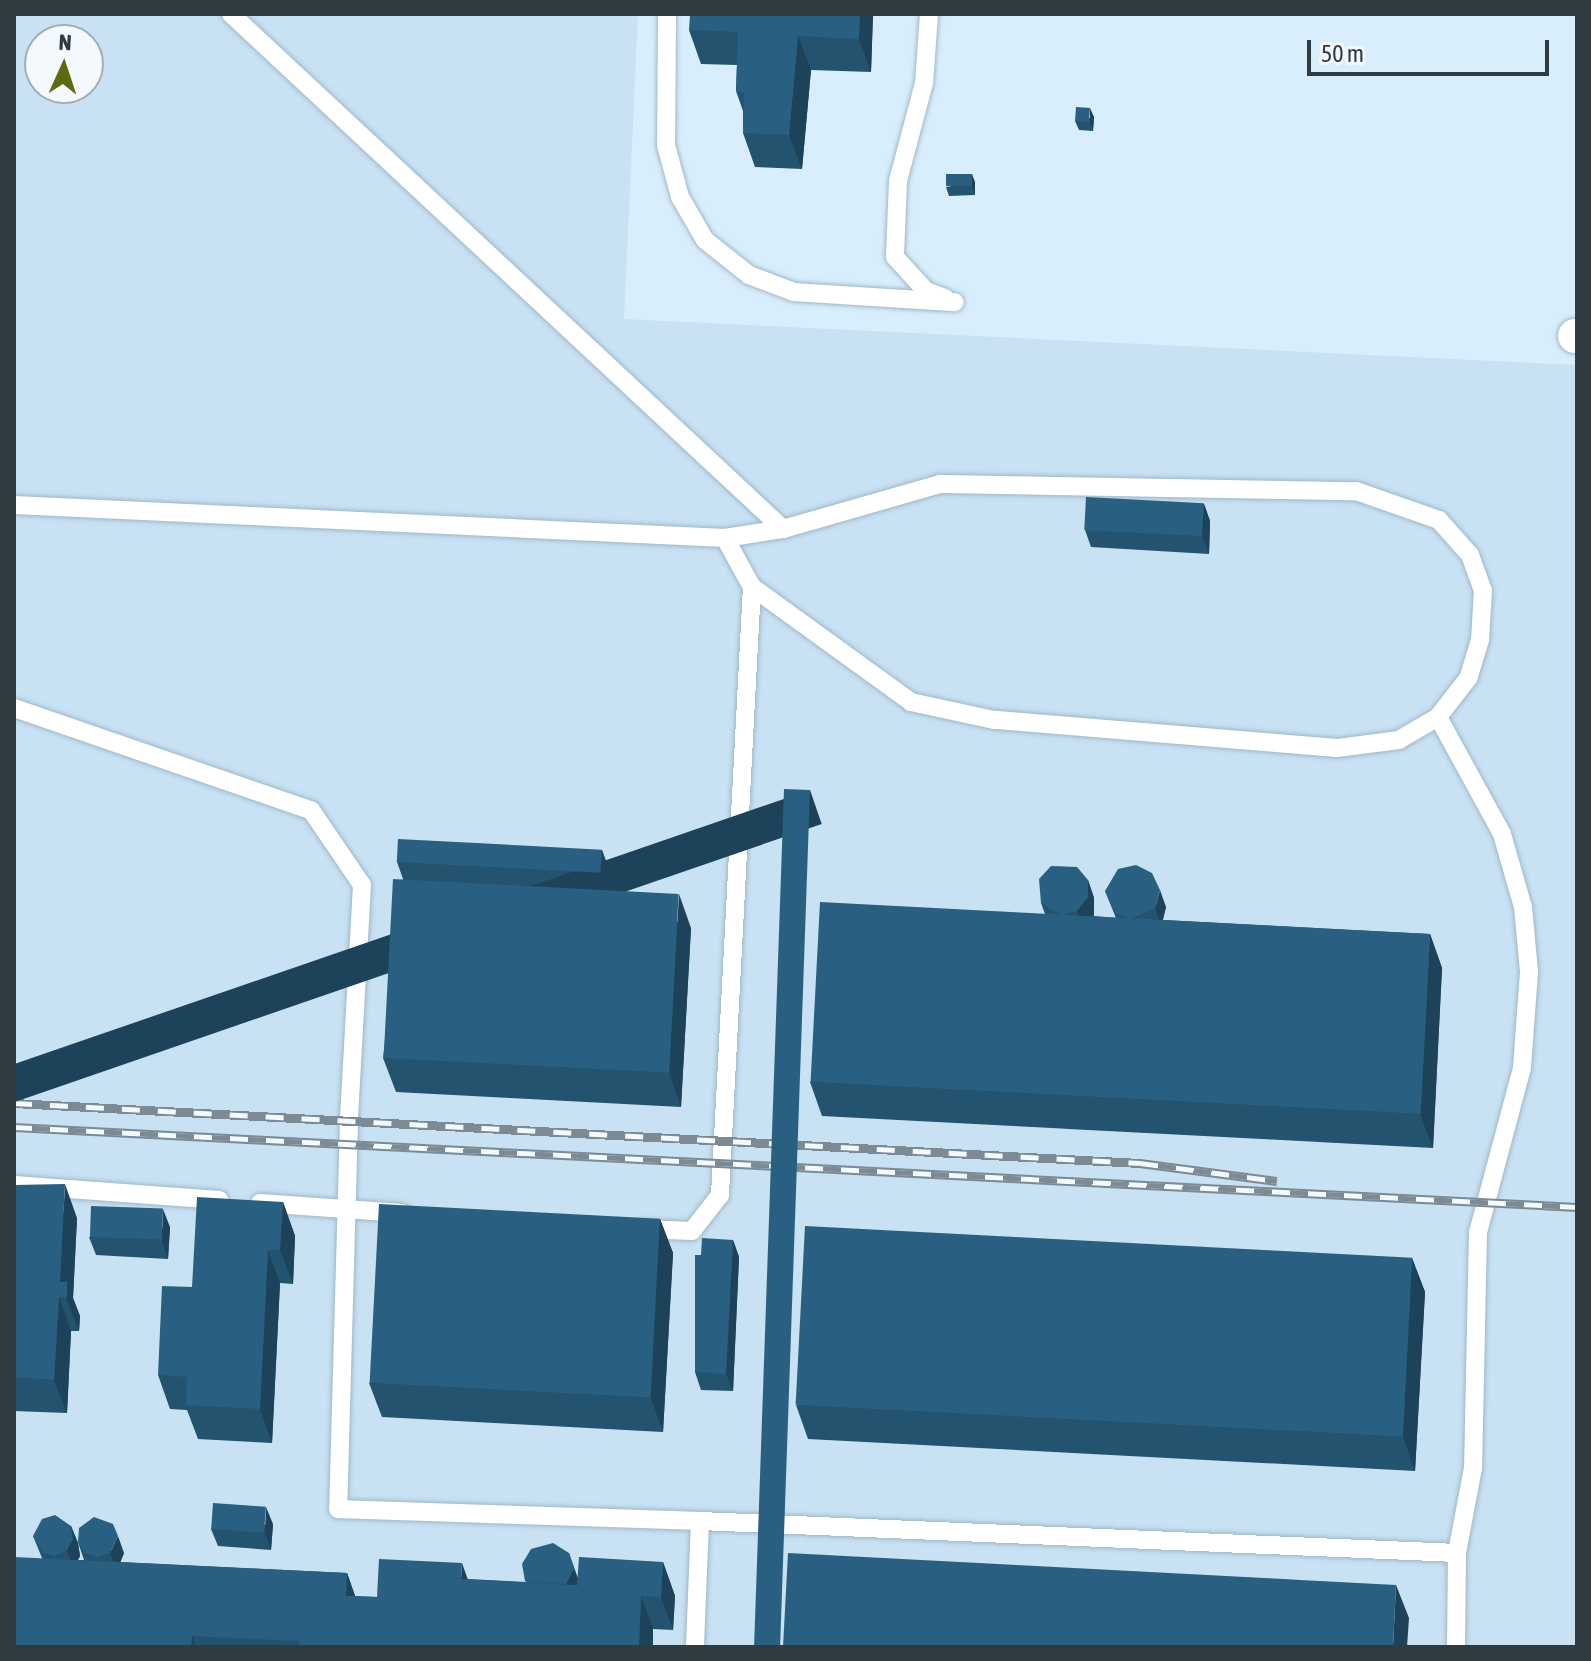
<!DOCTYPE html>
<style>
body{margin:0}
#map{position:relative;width:1591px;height:1661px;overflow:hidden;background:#d9eefc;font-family:"Asap Condensed",sans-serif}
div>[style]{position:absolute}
.built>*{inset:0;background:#c8e1f3}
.roads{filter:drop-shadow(0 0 2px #9fb8c9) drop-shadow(0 0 2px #9fb8c9)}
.lane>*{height:18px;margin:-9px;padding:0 9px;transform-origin:9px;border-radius:9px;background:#fff}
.street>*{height:34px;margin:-17px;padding:0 17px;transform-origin:17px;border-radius:17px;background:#fff}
.rail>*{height:9px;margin-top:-4.5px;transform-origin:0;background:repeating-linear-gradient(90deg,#f3f9fc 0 18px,#7b8a94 0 36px);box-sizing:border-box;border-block:2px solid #7b8a94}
.wall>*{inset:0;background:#23536f}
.shaded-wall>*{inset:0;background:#1d435a;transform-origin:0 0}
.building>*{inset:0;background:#296081;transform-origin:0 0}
span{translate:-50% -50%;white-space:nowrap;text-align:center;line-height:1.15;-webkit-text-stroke:8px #f3f9fc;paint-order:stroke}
.frame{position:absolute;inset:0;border:16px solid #303a41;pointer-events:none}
.north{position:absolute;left:24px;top:24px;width:80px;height:80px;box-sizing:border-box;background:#f3f9fc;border:2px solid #a5adb1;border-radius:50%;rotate:3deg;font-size:22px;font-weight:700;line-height:32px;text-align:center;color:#303a41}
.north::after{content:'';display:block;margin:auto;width:28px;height:36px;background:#5e6a10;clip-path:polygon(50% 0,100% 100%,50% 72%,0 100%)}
.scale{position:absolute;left:1307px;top:40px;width:242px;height:36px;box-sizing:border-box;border:4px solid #303a41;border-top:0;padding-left:10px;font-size:24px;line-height:28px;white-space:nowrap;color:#303a41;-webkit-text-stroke:6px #f3f9fc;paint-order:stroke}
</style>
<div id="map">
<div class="built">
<i style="clip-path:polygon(evenodd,14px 14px,638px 14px,624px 319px,1577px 365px,1577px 1647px,14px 1647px,14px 14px,40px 40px,88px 40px,88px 88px,40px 88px,40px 40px)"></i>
</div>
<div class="roads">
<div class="lane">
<i style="left:231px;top:14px;width:755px;rotate:43.01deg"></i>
<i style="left:667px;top:14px;width:131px;rotate:90.4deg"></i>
<i style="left:666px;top:145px;width:54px;rotate:74.9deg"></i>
<i style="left:680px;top:197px;width:50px;rotate:59.8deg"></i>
<i style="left:705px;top:240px;width:56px;rotate:38.5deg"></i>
<i style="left:749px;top:275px;width:48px;rotate:20.7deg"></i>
<i style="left:794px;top:292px;width:161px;rotate:3.6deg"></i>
<i style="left:929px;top:14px;width:69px;rotate:94.1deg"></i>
<i style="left:924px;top:83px;width:101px;rotate:104.9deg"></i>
<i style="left:898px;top:181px;width:76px;rotate:92.3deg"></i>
<i style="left:895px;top:257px;width:46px;rotate:47.6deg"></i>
<i style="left:926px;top:291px;width:20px;rotate:20deg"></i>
<i style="left:14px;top:505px;width:712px;rotate:2.66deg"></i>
<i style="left:725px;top:538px;width:59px;rotate:-8.8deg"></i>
<i style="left:783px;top:529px;width:163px;rotate:-16deg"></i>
<i style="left:940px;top:484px;width:416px;rotate:1deg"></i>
<i style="left:1356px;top:491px;width:88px;rotate:19.3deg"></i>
<i style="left:1439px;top:520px;width:47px;rotate:48.5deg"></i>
<i style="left:1470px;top:555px;width:37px;rotate:70deg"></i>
<i style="left:1483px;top:590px;width:50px;rotate:93.4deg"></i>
<i style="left:1480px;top:640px;width:39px;rotate:107deg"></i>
<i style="left:1469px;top:677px;width:51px;rotate:127.8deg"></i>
<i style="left:1438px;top:717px;width:45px;rotate:149.5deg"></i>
<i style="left:1399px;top:740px;width:63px;rotate:172.6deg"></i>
<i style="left:1337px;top:748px;width:344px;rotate:-175.3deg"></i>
<i style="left:994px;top:720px;width:85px;rotate:-167.8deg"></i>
<i style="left:911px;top:702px;width:196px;rotate:-144.1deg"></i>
<i style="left:752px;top:587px;width:56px;rotate:-118.9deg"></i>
<i style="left:14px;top:708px;width:314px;rotate:19deg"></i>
<i style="left:311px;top:810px;width:91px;rotate:55.8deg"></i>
<i style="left:362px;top:885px;width:236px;rotate:93.2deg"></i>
<i style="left:349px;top:1121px;width:388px;rotate:91.6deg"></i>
<i style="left:338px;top:1509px;width:362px;rotate:1.9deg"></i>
<i style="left:700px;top:1521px;width:126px;rotate:92.3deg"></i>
<i style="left:1438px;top:717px;width:133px;rotate:61.3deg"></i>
<i style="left:1502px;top:834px;width:76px;rotate:74deg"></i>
<i style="left:1523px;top:907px;width:65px;rotate:84.7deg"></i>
<i style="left:1529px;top:972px;width:96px;rotate:94.2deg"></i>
<i style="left:1522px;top:1068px;width:170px;rotate:105deg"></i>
<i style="left:1478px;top:1232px;width:236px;rotate:91.2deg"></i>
<i style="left:1473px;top:1468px;width:86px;rotate:100.7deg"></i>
<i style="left:1457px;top:1553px;width:94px;rotate:90.6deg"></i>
<i style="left:14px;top:1185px;width:206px;rotate:4.2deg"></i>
<i style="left:260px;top:1203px;width:142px;rotate:4deg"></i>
<i style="left:643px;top:1229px;width:49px;rotate:2.3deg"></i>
<i style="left:692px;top:1231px;width:46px;rotate:-52.1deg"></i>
<i style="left:720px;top:1195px;width:609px;rotate:-86.99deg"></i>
<i style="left:700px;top:1521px;width:758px;rotate:2.42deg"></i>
</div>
<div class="street">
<i style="left:1575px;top:336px;width:2px"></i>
</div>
</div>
<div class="rail">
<i style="left:14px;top:1103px;width:1128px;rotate:3.05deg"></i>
<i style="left:1140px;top:1163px;width:138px;rotate:7.5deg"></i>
<i style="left:14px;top:1127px;width:1565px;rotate:2.93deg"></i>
</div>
<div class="wall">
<i style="clip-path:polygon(873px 14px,871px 72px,811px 70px,802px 169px,755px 167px,743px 133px,743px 111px,736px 91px,737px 65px,701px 64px,689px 30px)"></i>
<i style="clip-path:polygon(1094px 117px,1093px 131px,1079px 130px,1075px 121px)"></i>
<i style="clip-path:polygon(975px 182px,975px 195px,949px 196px,946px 187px)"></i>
<i style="clip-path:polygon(1204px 504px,1210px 521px,1209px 554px,1091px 547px,1085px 530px)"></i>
<i style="clip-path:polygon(602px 850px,608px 867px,607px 890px,691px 928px,681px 1107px,396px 1092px,383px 1058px,403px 879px,397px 862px)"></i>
<i style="clip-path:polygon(1088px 880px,1094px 898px,1094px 915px,1093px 916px,1116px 918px,1105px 891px,1166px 907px,1163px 920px,1430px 934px,1442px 968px,1433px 1148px,822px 1116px,810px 1082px,1045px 914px,1041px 903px)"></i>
<i style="clip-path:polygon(14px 1185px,77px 1218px,73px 1298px,80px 1316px,79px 1331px,71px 1331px,67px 1413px,14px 1411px)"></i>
<i style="clip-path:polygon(283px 1202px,295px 1236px,293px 1284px,280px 1283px,272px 1443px,198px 1439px,187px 1410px,170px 1409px,158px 1375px,192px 1287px)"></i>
<i style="clip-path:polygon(660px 1219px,673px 1253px,663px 1432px,382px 1417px,369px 1383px)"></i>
<i style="clip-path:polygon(170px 1227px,168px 1259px,96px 1255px,89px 1237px)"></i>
<i style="clip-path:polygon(733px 1240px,739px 1257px,733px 1391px,701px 1390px,695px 1372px,701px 1255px)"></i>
<i style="clip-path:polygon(1412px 1258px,1425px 1292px,1415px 1471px,808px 1439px,796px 1405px)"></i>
<i style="clip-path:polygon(273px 1524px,271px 1550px,218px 1546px,211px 1529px)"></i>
<i style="clip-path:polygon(71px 1526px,78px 1543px,80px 1556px,78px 1560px,84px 1560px,78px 1542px,124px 1553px,120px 1562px,347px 1573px,355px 1596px,377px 1597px,468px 1579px,526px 1582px,578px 1577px,663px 1562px,675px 1596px,673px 1630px,653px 1629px,653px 1647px,14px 1647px,42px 1558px,33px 1536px)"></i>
</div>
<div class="shaded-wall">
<i style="clip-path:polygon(860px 14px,873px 14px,871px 72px,859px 39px)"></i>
<i style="clip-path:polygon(798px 36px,811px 70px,802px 169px,789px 135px)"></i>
<i style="clip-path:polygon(1090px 108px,1094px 117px,1093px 131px,1090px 122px)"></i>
<i style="clip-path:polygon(972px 174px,975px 182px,975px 195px,972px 186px)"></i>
<i style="clip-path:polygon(1204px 504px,1210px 521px,1209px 554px,1202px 536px)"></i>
<i style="left:810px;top:790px;width:36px;height:858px;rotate:71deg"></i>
<i style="clip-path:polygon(602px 850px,608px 867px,607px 890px,601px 873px)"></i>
<i style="clip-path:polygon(1088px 880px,1094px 898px,1094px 915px,1084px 929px,1077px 911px)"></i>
<i style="clip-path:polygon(1160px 890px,1166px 907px,1161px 925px,1155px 908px)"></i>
<i style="clip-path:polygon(679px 894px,691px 928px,681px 1107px,669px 1073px)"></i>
<i style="clip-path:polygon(1430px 934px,1442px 968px,1433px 1148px,1420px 1114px)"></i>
<i style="clip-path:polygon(65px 1184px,77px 1218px,73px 1298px,80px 1316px,79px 1331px,60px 1282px)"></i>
<i style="clip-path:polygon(283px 1202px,295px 1236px,293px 1284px,280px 1250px)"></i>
<i style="clip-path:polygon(163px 1209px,170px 1227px,168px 1259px,162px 1241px)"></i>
<i style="clip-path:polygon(660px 1219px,673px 1253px,663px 1432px,651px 1398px)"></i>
<i style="clip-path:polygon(733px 1240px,739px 1257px,733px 1391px,726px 1374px)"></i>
<i style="clip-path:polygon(268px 1250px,280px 1283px,272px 1443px,260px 1409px)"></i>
<i style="clip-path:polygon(1412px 1258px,1425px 1292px,1415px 1471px,1403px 1437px)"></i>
<i style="clip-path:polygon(59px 1297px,71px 1331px,67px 1413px,54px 1380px)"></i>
<i style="clip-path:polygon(266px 1507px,273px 1524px,271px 1550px,265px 1532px)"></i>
<i style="clip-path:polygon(71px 1526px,78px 1543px,80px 1556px,73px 1568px,67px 1550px)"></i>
<i style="clip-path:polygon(118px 1536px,124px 1553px,117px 1571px,110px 1553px)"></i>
<i style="clip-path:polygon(569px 1553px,581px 1587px,562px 1591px)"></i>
<i style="clip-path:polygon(663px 1562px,675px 1596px,673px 1630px,661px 1597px)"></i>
<i style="clip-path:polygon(462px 1563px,474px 1597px,461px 1579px)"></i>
<i style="clip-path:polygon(347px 1573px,359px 1607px,346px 1596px)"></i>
<i style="clip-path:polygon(1396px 1585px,1409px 1618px,1407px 1647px,1393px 1647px)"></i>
<i style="clip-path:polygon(641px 1596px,653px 1629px,653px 1647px,639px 1647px)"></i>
<i style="clip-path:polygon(192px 1636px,196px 1647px,191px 1647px)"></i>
</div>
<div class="building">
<i style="clip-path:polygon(690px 14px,860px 14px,859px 39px,798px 36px,789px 135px,743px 133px,744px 92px,736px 91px,738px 32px,689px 30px)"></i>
<i style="left:1076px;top:107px;width:14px;height:14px;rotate:4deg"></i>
<i style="left:972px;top:174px;width:12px;height:26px;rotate:90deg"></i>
<i style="left:1086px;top:497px;width:118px;height:33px;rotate:3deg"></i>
<i style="left:784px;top:789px;width:26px;height:859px;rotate:2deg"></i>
<i style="left:398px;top:839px;width:204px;height:23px;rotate:3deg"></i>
<i style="clip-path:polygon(1136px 865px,1152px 873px,1160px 890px,1155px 908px,1130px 919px,1115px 913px,1105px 891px,1118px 869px)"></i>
<i style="clip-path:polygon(1051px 866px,1077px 867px,1088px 880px,1088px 897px,1077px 911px,1061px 915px,1041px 903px,1039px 879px)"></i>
<i style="left:393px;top:879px;width:286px;height:179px;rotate:3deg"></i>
<i style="left:820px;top:902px;width:611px;height:180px;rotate:3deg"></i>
<i style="clip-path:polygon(65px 1184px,60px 1282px,67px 1282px,67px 1297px,59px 1297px,54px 1380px,14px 1377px,14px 1185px)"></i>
<i style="clip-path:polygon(197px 1197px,283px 1202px,280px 1250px,268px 1250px,260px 1409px,186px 1405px,187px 1377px,158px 1375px,162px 1286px,192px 1287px)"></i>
<i style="left:379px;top:1204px;width:281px;height:179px;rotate:3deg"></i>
<i style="left:91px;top:1206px;width:72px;height:31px;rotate:2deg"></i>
<i style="left:805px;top:1226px;width:608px;height:179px;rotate:3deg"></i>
<i style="clip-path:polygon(702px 1238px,733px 1240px,726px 1374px,695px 1372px,695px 1255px,701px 1255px)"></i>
<i style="left:213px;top:1503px;width:53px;height:26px;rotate:4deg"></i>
<i style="clip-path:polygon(55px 1515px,71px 1526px,73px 1539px,67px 1550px,55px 1556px,42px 1552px,33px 1536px,42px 1519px)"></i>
<i style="clip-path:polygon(94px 1517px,113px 1524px,118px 1536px,110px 1553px,98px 1557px,85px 1553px,78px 1542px,79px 1528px)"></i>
<i style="clip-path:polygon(553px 1543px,569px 1553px,574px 1569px,566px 1584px,527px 1582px,525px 1581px,522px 1564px,531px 1549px)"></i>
<i style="clip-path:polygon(788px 1553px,1396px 1585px,1393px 1647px,783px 1647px)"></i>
<i style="clip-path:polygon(14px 1557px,347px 1573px,346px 1596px,377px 1597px,379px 1559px,462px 1563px,461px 1579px,577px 1585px,579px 1557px,663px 1562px,661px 1597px,641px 1596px,639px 1647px,299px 1647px,299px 1641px,192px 1636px,191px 1647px,14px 1647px)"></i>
</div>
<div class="frame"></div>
<div class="north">N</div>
<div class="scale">50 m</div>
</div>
